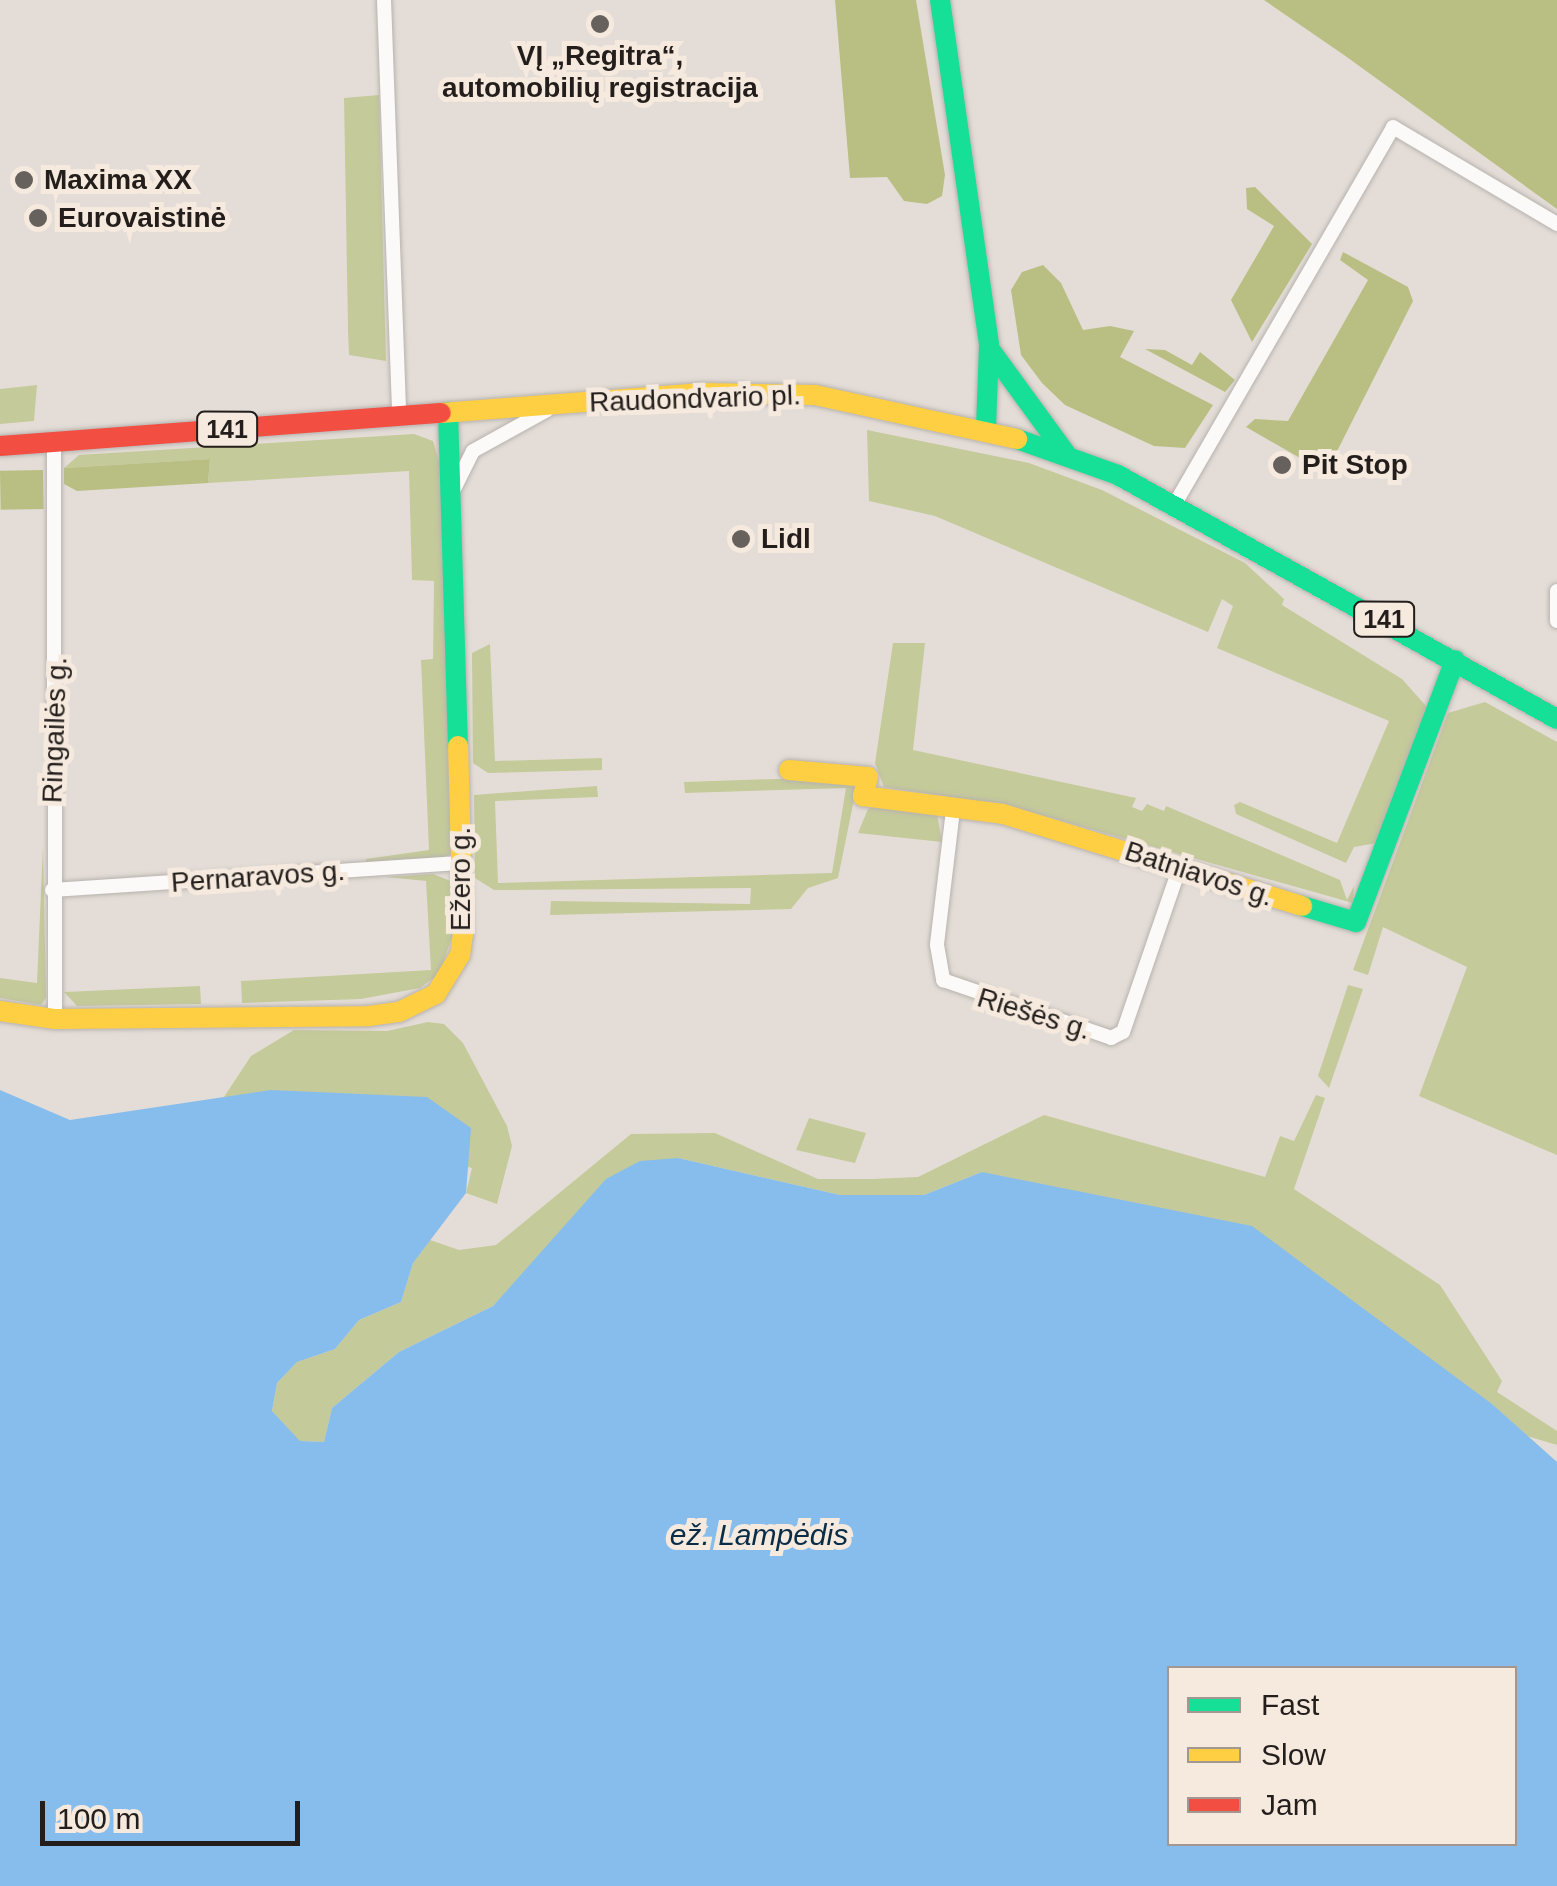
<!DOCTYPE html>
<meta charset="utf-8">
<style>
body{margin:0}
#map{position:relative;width:1557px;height:1886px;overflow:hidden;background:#e4ddd7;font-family:Helvetica,sans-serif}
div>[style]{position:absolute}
.green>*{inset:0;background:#c5ca9a}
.forest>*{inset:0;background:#b9bf83;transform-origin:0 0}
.water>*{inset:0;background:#87bdec}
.roads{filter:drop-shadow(0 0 2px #b7b2ae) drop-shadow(0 0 2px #b7b2ae)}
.street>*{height:14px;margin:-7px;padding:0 7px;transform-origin:7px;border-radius:7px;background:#fbfaf9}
.fast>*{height:20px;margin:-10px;padding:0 10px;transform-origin:10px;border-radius:10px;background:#16e098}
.slow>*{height:20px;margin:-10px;padding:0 10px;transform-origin:10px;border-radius:10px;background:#ffcf43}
.jam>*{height:20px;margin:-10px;padding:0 10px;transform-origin:10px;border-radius:10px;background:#f24e42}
.dots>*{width:28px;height:28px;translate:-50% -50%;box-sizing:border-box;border:5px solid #f6eadf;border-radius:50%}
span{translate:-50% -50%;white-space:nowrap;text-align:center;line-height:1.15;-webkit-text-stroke:10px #f6eadf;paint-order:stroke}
.shield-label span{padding:2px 8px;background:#f6eadf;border:2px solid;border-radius:8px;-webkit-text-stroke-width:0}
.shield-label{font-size:25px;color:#231e1b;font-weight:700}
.poi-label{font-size:28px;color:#231e1b;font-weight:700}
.left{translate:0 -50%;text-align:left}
.street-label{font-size:28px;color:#231e1b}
.water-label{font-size:30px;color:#092c47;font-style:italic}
.legend{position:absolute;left:1167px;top:1666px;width:350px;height:180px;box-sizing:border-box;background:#f6eadf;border:2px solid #a29891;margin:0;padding:12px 18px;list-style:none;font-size:30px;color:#231e1b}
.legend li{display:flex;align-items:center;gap:20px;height:50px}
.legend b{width:50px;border:2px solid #a29891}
.scale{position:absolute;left:40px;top:1801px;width:260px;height:45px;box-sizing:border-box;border:5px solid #231e1b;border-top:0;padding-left:12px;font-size:30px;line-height:35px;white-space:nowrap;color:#231e1b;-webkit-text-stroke:8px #f6eadf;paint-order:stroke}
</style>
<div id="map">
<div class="green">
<i style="clip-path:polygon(379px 95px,386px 361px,349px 355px,348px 330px,344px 98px)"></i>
<i style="clip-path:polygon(37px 385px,34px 421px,0 424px,0 389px)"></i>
<i style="clip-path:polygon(867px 430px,1029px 463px,1102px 490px,1245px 563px,1284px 599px,1282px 605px,1402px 679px,1427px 707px,1377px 843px,1354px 847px,1346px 863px,1236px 814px,1234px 805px,1240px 802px,1337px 843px,1389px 721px,1217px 648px,1233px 606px,1222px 599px,1208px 632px,935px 516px,869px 501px)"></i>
<i style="clip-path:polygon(414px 434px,433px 441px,440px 464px,452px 853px,439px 860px,366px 865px,366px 859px,429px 850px,421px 660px,433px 659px,434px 581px,412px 580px,409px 471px,208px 483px,210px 459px,64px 468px,79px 455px)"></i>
<i style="clip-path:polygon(893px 643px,925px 643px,913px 750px,1136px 798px,1132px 807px,1142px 811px,1147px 804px,1164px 811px,1166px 806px,1340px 880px,1347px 900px,1354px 886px,1353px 903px,1009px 806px,884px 787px,875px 763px)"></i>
<i style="clip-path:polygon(490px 644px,495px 761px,602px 758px,602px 770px,488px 773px,473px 763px,472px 653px)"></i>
<i style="clip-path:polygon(1485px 702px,1557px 742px,1557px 1155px,1419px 1096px,1467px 967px,1383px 927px,1368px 975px,1353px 970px,1448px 713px)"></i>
<i style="clip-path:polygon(835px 777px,857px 785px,838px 878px,808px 888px,791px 909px,550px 915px,551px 901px,750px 904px,751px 888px,494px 890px,475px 878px,474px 795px,597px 786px,598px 797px,495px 801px,498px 883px,832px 873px,846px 788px,685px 793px,684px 782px)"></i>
<i style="clip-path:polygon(877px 805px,937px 814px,942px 842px,858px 833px,868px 809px)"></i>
<i style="clip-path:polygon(43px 846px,46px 998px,41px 1005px,0 998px,0 978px,37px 983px)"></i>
<i style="clip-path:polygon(433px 874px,453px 882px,454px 930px,440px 973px,420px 988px,361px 999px,242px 1003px,241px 981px,431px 970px,426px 881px,386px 877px)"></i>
<i style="clip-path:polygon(1348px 985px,1363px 989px,1329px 1088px,1318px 1076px)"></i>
<i style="clip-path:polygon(200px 986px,201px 1004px,77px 1006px,64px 992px)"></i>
<i style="clip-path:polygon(428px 1022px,444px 1024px,463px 1043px,507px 1126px,512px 1146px,497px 1204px,466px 1193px,472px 1168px,224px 1097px,251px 1056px,294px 1030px,387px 1031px)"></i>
<i style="clip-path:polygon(1316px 1095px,1325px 1098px,1294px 1189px,1440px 1285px,1502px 1381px,1497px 1392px,1557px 1431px,1557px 1445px,1527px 1436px,1492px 1404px,982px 1172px,924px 1195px,840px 1195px,678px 1158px,534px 1262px,493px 1306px,399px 1352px,332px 1408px,324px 1442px,299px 1441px,272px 1411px,277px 1383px,297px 1362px,335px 1349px,359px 1320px,401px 1302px,413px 1263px,430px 1240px,459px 1250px,496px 1245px,631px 1134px,715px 1133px,818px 1179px,872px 1179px,918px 1177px,1044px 1115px,1265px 1177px,1280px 1136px,1294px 1141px)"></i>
<i style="clip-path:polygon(809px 1118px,866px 1133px,855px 1163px,796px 1150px)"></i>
</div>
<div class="forest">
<i style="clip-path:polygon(835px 0,916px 0,945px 175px,942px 196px,927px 204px,904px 201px,887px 177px,850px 178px)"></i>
<i style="clip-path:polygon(1264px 0,1557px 0,1557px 209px,1344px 55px)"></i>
<i style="clip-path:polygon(1255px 187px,1312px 244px,1252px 342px,1231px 300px,1274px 226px,1247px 209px,1246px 188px)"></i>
<i style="clip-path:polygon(1343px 252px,1408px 287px,1413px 301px,1326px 473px,1246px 427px,1255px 419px,1288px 421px,1368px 280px,1340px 260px)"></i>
<i style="clip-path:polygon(1043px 265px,1061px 283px,1083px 330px,1110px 326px,1134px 331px,1120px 357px,1213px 405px,1185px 448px,1154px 446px,1065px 405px,1042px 383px,1021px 355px,1011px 290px,1022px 272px)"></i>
<i style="clip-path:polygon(1145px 349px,1165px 350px,1192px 365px,1200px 352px,1235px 380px,1225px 392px)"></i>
<i style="clip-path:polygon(210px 459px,208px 483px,77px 491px,64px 484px,64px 468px)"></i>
<i style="left:43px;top:470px;width:39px;height:43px;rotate:89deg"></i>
</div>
<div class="water">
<i style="clip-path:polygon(evenodd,0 1090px,70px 1120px,271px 1090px,427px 1097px,471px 1128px,466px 1193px,413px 1263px,401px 1302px,359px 1320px,335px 1349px,297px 1362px,277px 1383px,272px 1411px,300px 1441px,324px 1442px,332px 1408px,399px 1352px,493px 1306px,606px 1179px,640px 1161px,678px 1158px,840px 1195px,924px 1195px,982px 1172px,1252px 1226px,1492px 1404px,1557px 1462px,1557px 1886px,0 1886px,0 1090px,1170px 1668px,1514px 1668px,1514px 1844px,1170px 1844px,1170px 1668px)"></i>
</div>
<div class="roads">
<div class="street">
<i style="left:384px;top:0;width:415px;rotate:87.9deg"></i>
<i style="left:54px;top:442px;width:577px;rotate:89.9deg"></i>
<i style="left:454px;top:489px;width:42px;rotate:-63.4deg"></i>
<i style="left:473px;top:451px;width:85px;rotate:-29deg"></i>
<i style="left:1176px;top:502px;width:433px;rotate:-59.9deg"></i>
<i style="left:1393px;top:127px;width:191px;rotate:30.6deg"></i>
<i style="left:1557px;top:591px;width:30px;rotate:90deg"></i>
<i style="left:953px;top:810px;width:136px;rotate:96.8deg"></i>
<i style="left:937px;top:945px;width:36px;rotate:80deg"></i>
<i style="left:943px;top:980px;width:178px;rotate:19deg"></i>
<i style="left:1111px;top:1038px;width:13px;rotate:-27deg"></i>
<i style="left:1123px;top:1032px;width:176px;rotate:-71deg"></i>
<i style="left:52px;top:890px;width:412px;rotate:-3.8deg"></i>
</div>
<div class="fast">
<i style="left:940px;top:0;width:349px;rotate:81.9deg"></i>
<i style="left:989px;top:346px;width:82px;rotate:92.1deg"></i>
<i style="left:991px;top:351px;width:127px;rotate:53.9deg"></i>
<i style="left:448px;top:412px;width:334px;rotate:88.3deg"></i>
<i style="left:1017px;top:439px;width:107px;rotate:19.6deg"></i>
<i style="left:1118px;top:475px;width:502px;rotate:29.07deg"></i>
<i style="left:1302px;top:906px;width:56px;rotate:16.5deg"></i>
<i style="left:1356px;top:922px;width:280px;rotate:-69.3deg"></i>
</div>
<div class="slow">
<i style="left:441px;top:413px;width:262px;rotate:-4.4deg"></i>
<i style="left:702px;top:393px;width:113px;rotate:1deg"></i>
<i style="left:815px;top:395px;width:207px;rotate:12.3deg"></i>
<i style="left:789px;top:770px;width:79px;rotate:5.1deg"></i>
<i style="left:868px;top:777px;width:20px;rotate:105deg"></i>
<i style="left:863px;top:796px;width:141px;rotate:7.3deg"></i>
<i style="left:1003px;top:814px;width:313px;rotate:17.1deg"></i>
<i style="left:0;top:1011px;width:56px;rotate:8.3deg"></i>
<i style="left:55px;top:1019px;width:314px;rotate:-0.5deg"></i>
<i style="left:369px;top:1016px;width:30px;rotate:-8deg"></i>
<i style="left:399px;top:1012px;width:41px;rotate:-25.9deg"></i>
<i style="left:436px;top:994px;width:46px;rotate:-58.4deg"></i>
<i style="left:460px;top:955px;width:21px;rotate:-82deg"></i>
<i style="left:463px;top:934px;width:188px;rotate:-91.5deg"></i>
</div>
<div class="jam">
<i style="left:0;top:446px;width:442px;rotate:-4.3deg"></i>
</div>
</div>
<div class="dots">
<i style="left:600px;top:24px;background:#67615d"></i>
<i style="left:24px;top:180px;background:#67615d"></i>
<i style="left:38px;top:218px;background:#67615d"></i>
<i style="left:1282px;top:465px;background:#67615d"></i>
<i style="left:741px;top:539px;background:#67615d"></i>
</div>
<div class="shield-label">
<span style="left:227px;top:429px">141</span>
<span style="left:1384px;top:619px">141</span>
</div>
<div class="poi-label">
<span style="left:600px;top:72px">VĮ „Regitra“,<br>automobilių registracija</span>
<span class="left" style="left:44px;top:180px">Maxima XX</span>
<span class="left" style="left:58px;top:218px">Eurovaistinė</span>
<span class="left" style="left:1302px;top:465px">Pit Stop</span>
<span class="left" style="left:761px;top:539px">Lidl</span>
</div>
<div class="street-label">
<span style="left:695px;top:399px;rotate:-2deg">Raudondvario pl.</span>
<span style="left:55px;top:730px;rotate:-88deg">Ringailės g.</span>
<span style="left:1199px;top:874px;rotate:18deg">Batniavos g.</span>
<span style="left:258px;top:877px;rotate:-4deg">Pernaravos g.</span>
<span style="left:461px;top:879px;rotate:-90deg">Ežero g.</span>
<span style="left:1034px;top:1014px;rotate:17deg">Riešės g.</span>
</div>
<div class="water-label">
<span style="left:759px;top:1535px">ež. Lampėdis</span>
</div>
<ul class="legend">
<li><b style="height:12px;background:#16e098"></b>Fast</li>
<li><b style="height:12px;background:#ffcf43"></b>Slow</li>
<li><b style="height:12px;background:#f24e42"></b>Jam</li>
</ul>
<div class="scale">100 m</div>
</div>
